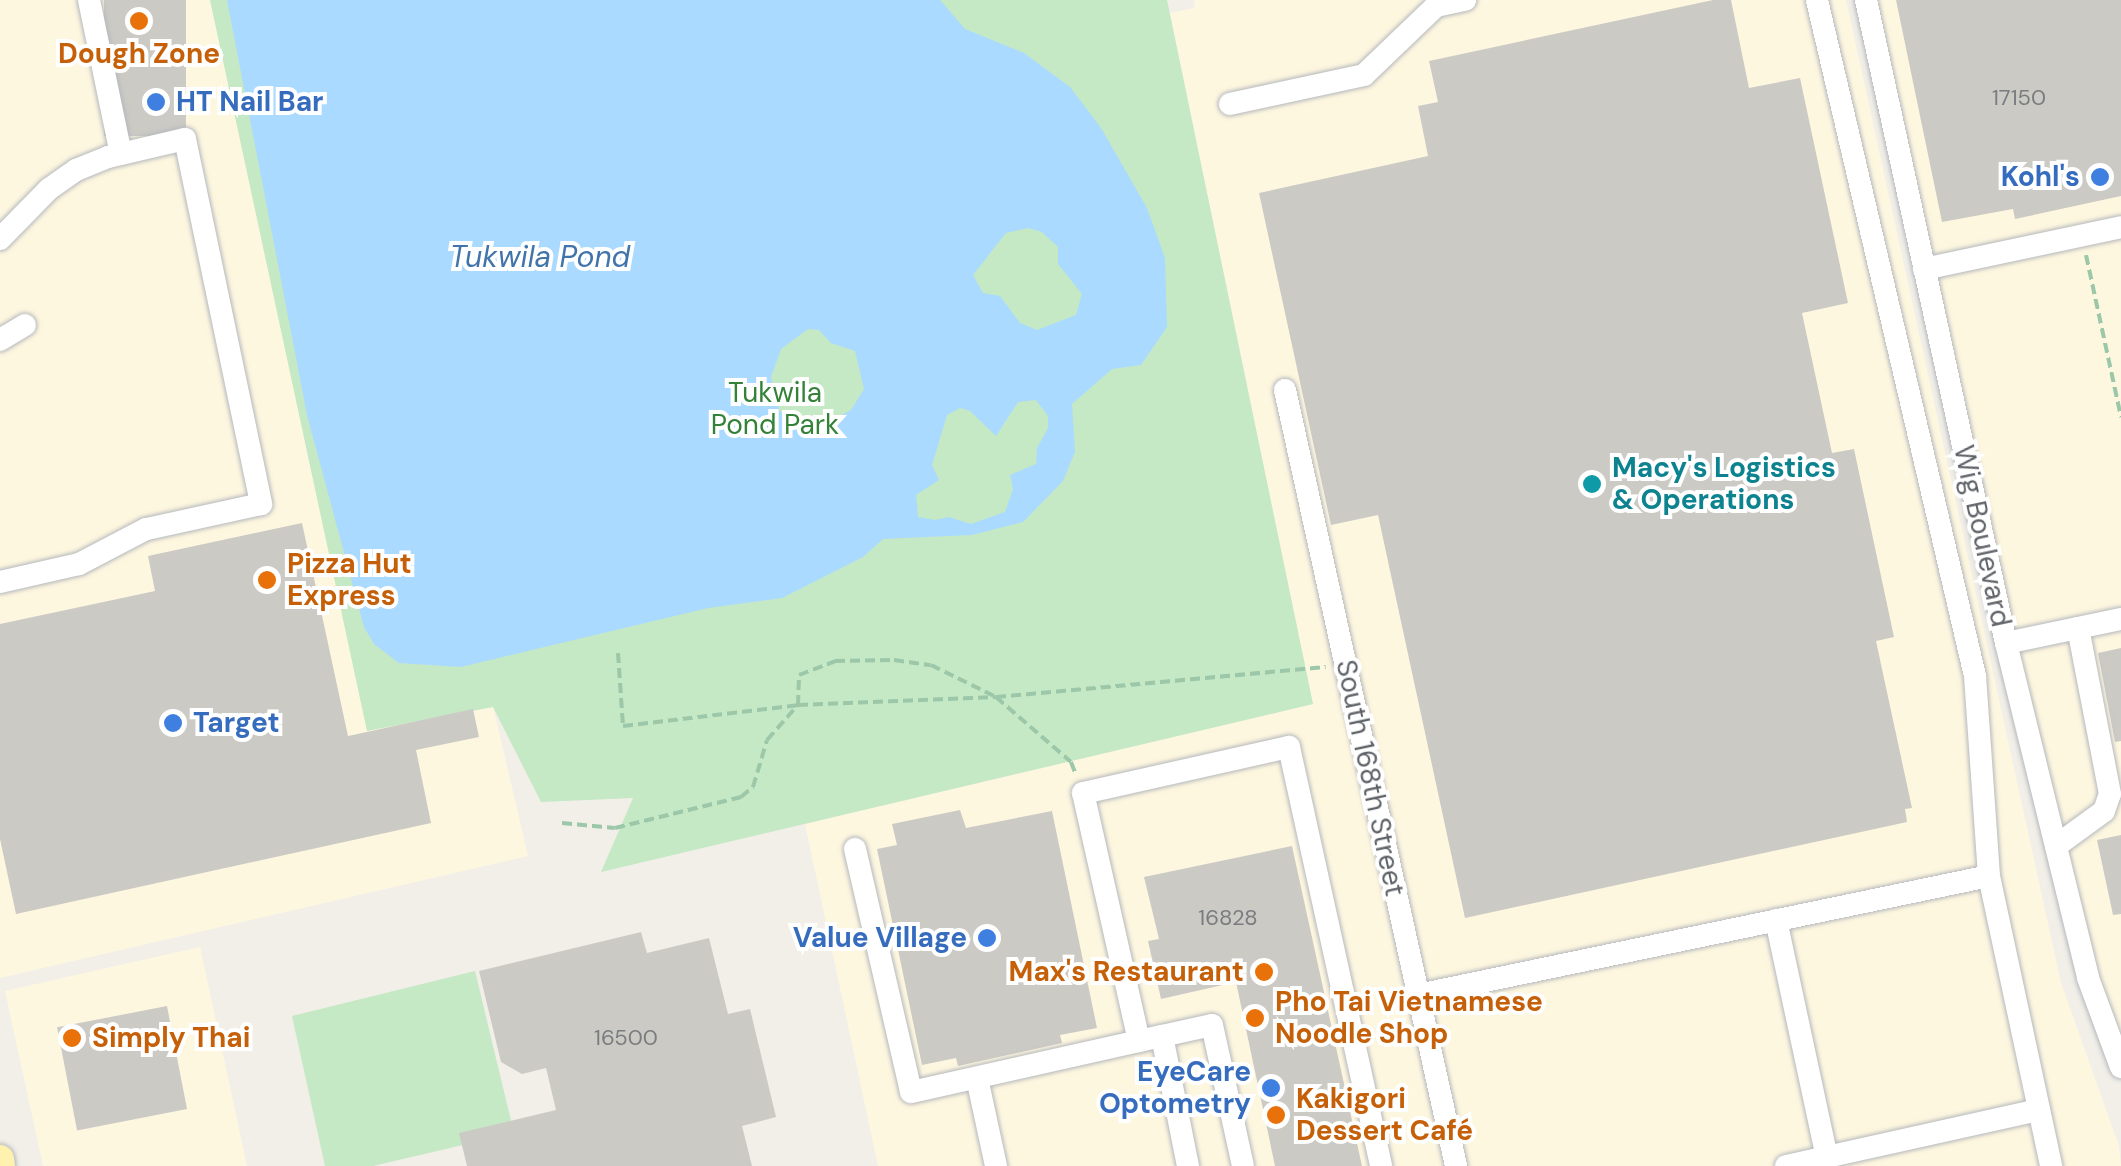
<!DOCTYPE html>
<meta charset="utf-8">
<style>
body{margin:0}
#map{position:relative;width:2121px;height:1166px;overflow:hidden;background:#f1efe8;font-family:"DM Sans",sans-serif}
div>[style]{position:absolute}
.commercial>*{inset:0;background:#fef7e0}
.green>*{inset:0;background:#c5e8c5}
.water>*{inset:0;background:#aadaff}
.building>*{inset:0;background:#cccac5;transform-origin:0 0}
.path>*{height:4px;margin-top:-2px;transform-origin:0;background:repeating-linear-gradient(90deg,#9cc7a9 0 10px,transparent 0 15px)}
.roads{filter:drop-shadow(0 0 2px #b5b8bc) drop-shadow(0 0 2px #b5b8bc)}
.minor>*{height:22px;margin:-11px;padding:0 11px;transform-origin:11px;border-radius:11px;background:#fff}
.major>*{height:28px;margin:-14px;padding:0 14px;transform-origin:14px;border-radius:14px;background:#fff2af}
.dots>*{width:28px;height:28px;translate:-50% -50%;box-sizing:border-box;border:5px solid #fff;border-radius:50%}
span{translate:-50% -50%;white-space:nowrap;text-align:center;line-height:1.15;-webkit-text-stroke:8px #fff;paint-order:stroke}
.number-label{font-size:22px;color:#7a7d7f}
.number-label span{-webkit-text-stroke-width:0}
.food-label{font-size:28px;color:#c56008;font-weight:700}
.left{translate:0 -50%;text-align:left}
.right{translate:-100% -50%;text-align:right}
.shop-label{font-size:28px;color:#366cbe;font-weight:700}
.park-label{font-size:28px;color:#348238}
.culture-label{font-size:28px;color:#0d838f;font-weight:700}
.street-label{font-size:28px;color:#5f6368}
.water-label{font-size:30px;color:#4174aa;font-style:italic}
</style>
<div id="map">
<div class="commercial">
<i style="clip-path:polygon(0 0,210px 0,367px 730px,493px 706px,528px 856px,0 978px)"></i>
<i style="clip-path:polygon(1194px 0,1846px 0,2061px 983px,2119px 1146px,2121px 1166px,878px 1166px,805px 824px,1313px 704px,1170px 13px,1195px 8px)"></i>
<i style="clip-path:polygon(1871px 0,2121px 0,2121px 1067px,2088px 978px)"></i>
<i style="clip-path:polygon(200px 947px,247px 1166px,43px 1166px,5px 991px)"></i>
</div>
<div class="green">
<i style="clip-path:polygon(210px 0,1167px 0,1313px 704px,601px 872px,633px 798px,541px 802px,493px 707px,367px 731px)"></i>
<i style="clip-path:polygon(475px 971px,514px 1133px,373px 1166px,325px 1166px,292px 1016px)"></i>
</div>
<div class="water">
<i style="clip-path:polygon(evenodd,227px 0,940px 0,965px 29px,1024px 53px,1070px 87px,1101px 128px,1147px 208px,1165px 258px,1167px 327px,1141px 365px,1112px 369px,1072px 404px,1075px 452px,1063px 481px,1023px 522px,972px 535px,883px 539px,863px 557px,782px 598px,708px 608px,461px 667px,399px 663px,374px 644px,364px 627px,307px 415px,227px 0,1028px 228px,1042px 232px,1058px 247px,1058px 264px,1082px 294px,1076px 315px,1037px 330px,1020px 323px,1000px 296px,983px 293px,973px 275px,1006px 233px,1028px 228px,227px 0,808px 329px,819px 330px,831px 343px,855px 351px,864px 389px,851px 410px,832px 421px,810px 425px,789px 420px,779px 410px,771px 377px,781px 349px,808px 329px,227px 0,1036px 400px,1048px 416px,1048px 428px,1037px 448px,1036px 464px,1010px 475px,1013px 489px,1005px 512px,971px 524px,949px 517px,935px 520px,918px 517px,916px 495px,939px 480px,932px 465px,947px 415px,960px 408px,970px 411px,996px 436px,1018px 402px,1036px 400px)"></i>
</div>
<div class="building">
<i style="left:104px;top:0;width:82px;height:136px"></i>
<i style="clip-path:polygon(1713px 0,1731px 0,1749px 88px,1800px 78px,1848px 303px,1802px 313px,1832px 453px,1854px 449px,1894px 637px,1876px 641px,1912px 808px,1905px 809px,1907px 822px,1465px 918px,1378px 515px,1331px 525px,1259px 193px,1428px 156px,1418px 106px,1438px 102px,1429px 61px)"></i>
<i style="clip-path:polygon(1896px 0,2121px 0,2121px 196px,2015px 219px,2013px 209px,1942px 222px)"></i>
<i style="clip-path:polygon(302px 523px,348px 736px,473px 709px,479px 737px,416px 750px,431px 823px,16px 914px,0 839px,0 624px,155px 591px,148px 556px)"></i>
<i style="clip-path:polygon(2121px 648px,2121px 741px,2115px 742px,2098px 653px)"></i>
<i style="clip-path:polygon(960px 810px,966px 828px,1052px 811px,1097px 1028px,1060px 1035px,1062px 1043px,958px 1066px,956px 1058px,922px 1065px,877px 849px,897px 845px,892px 824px)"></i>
<i style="clip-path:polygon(2121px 835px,2121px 914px,2113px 915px,2097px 840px)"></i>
<i style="clip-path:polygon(1292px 846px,1362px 1166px,1275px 1166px,1236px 982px,1161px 999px,1148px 941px,1159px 939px,1144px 877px)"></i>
<i style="clip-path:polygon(641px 932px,647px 953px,709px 938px,728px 1014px,750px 1009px,776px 1117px,742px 1126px,752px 1166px,467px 1166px,459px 1133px,556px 1110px,546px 1068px,522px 1074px,501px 1062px,479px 971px)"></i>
<i style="left:167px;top:1006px;width:105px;height:112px;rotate:79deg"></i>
</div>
<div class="path">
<i style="left:2086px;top:255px;width:166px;rotate:77.8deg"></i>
<i style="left:618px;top:653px;width:73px;rotate:86.1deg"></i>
<i style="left:623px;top:726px;width:176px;rotate:-6.8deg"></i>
<i style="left:798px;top:705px;width:30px;rotate:-88deg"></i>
<i style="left:799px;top:675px;width:39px;rotate:-21deg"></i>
<i style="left:835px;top:661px;width:59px;rotate:-1deg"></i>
<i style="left:894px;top:660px;width:37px;rotate:8deg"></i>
<i style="left:931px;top:665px;width:72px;rotate:26.2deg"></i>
<i style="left:996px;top:697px;width:331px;rotate:-5.2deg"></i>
<i style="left:562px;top:823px;width:53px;rotate:5.4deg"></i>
<i style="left:615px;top:828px;width:130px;rotate:-13.8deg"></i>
<i style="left:741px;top:797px;width:16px;rotate:-40deg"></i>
<i style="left:753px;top:787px;width:49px;rotate:-73.4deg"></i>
<i style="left:767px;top:740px;width:47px;rotate:-48.5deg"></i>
<i style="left:798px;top:705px;width:198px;rotate:-2.3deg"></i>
<i style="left:996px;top:697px;width:99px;rotate:40.9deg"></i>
<i style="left:1071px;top:762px;width:14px;rotate:69deg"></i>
</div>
<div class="roads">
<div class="minor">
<i style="left:89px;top:0;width:157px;rotate:78.3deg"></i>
<i style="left:1866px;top:0;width:658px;rotate:77.72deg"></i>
<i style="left:2006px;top:643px;width:345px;rotate:76.2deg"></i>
<i style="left:2088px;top:978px;width:95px;rotate:69.7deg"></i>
<i style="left:1230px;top:104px;width:137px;rotate:-12.2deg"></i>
<i style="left:1364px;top:75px;width:100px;rotate:-43.8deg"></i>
<i style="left:1436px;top:6px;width:30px;rotate:-12deg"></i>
<i style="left:0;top:239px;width:70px;rotate:-45.6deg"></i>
<i style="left:49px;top:189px;width:33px;rotate:-35deg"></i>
<i style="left:76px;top:170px;width:35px;rotate:-22deg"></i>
<i style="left:108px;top:157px;width:79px;rotate:-13.2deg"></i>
<i style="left:185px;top:139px;width:373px;rotate:78.2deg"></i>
<i style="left:261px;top:504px;width:118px;rotate:167.7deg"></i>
<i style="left:146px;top:529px;width:76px;rotate:152.4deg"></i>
<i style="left:79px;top:564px;width:81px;rotate:167.2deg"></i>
<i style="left:1924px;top:269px;width:201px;rotate:-12deg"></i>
<i style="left:0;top:340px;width:29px;rotate:-31deg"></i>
<i style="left:1285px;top:390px;width:795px;rotate:77.57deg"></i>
<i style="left:2006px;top:643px;width:117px;rotate:-11.8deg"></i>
<i style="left:2056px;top:846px;width:59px;rotate:-36.1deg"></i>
<i style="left:2104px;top:811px;width:18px;rotate:-71deg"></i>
<i style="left:2110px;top:794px;width:169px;rotate:-100.9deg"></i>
<i style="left:855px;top:849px;width:249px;rotate:77deg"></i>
<i style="left:911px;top:1092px;width:257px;rotate:-12.6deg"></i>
<i style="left:1162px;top:1036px;width:133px;rotate:78.7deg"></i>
<i style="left:1989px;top:876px;width:297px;rotate:77.9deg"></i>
<i style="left:1776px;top:920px;width:242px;rotate:77.9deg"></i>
<i style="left:1418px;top:995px;width:583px;rotate:-11.77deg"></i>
<i style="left:1989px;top:876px;width:200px;rotate:-94deg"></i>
<i style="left:1975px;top:676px;width:694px;rotate:-103.16deg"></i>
<i style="left:1162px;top:1036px;width:51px;rotate:-12.4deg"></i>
<i style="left:1212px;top:1025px;width:144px;rotate:77.6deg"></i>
<i style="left:1139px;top:1041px;width:254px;rotate:-102.7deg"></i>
<i style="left:1083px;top:793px;width:211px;rotate:-12.6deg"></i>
<i style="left:1289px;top:747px;width:429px;rotate:77.6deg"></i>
<i style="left:977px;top:1078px;width:90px;rotate:77.8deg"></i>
<i style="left:1786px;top:1166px;width:259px;rotate:-12.5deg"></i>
</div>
<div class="major">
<i style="left:0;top:1159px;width:7px;rotate:82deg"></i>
</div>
</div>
<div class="dots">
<i style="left:139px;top:21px;background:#e8710a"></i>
<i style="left:156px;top:102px;background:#3f7fe0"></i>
<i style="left:2100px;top:177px;background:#3f7fe0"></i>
<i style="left:1592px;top:484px;background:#0f9aa8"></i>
<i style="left:267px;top:580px;background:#e8710a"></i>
<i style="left:173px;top:723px;background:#3f7fe0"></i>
<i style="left:987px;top:938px;background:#3f7fe0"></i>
<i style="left:1264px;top:972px;background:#e8710a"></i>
<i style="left:1255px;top:1018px;background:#e8710a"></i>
<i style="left:72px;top:1038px;background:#e8710a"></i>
<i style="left:1271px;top:1088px;background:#3f7fe0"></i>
<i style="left:1276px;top:1115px;background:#e8710a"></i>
</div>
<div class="number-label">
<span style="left:2019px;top:98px">17150</span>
<span style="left:1228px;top:918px">16828</span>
<span style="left:626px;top:1038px">16500</span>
</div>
<div class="food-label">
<span style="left:139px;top:54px">Dough Zone</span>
<span class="left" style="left:287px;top:580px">Pizza Hut<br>Express</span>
<span class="right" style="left:1244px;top:972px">Max's Restaurant</span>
<span class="left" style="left:1275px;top:1018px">Pho Tai Vietnamese<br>Noodle Shop</span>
<span class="left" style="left:92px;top:1038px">Simply Thai</span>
<span class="left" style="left:1296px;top:1115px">Kakigori<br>Dessert Café</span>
</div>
<div class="shop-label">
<span class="left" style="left:176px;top:102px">HT Nail Bar</span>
<span class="right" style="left:2080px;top:177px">Kohl's</span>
<span class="left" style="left:193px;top:723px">Target</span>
<span class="right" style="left:967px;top:938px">Value Village</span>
<span class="right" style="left:1251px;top:1088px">EyeCare<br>Optometry</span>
</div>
<div class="park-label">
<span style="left:775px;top:409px">Tukwila<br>Pond Park</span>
</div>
<div class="culture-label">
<span class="left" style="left:1612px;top:484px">Macy's Logistics<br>&amp; Operations</span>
</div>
<div class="street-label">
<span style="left:1982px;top:536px;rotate:78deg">Wig Boulevard</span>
<span style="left:1370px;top:778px;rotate:78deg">South 168th Street</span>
</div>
<div class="water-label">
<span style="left:540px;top:257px">Tukwila Pond</span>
</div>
</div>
